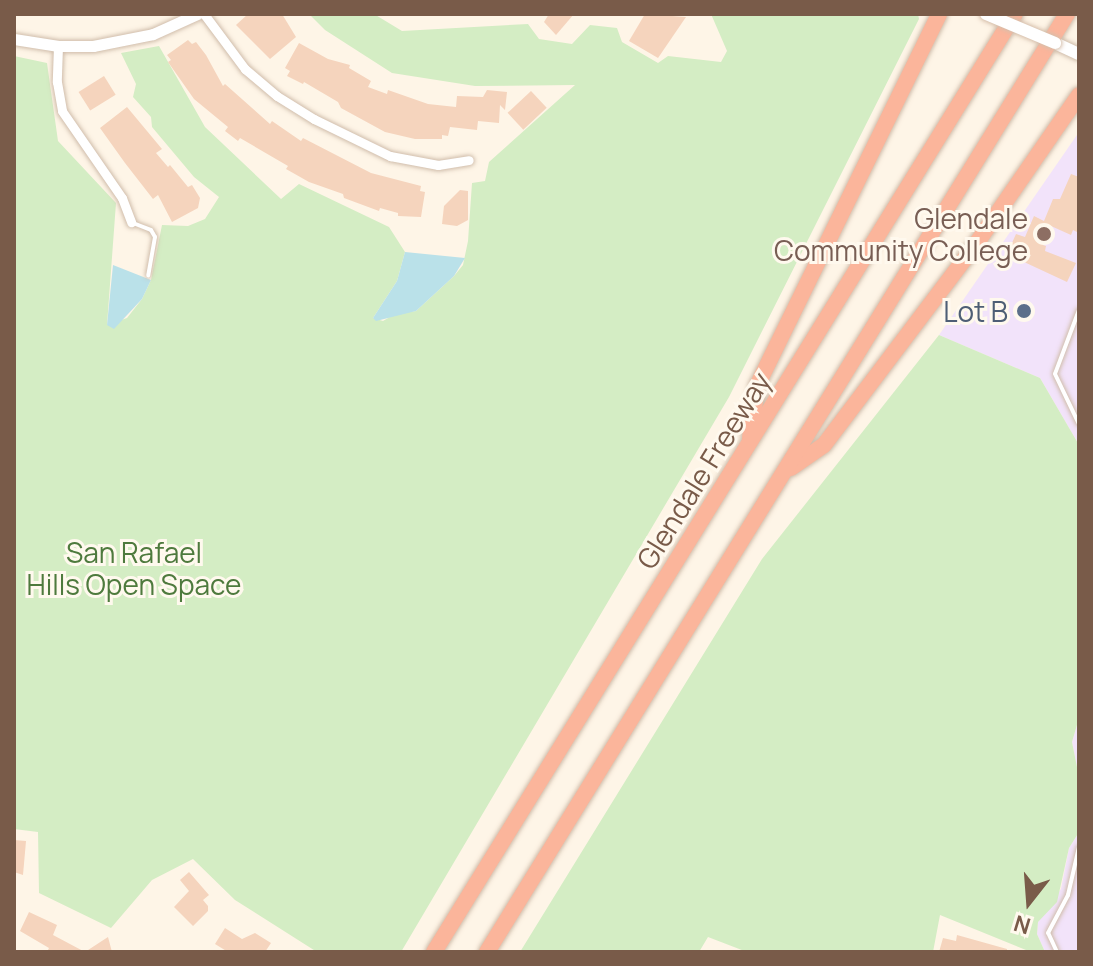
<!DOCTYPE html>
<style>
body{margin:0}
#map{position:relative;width:1093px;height:966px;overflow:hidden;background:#fef5e7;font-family:Manrope,sans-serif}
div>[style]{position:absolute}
.education>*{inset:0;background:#f2e3fa}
.green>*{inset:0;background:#d4edc4}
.water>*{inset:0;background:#bae1e9}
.building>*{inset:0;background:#f5d4bd;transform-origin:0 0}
.roads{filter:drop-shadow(0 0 2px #d0bdab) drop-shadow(0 0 2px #d0bdab)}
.service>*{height:4px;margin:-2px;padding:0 2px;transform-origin:2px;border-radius:2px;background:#fff}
.minor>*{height:9px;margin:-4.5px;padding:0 4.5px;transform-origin:4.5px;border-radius:4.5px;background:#fff}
.tertiary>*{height:11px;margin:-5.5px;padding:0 5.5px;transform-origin:5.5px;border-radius:5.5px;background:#fff}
.secondary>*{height:12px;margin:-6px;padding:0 6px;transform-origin:6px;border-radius:6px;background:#fff}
.motorway>*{height:16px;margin:-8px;padding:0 8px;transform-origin:8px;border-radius:8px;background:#fbb59b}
.bridges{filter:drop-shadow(0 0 2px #d6bfab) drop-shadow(0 0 2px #d6bfab)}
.secondary-bridge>*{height:12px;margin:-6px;padding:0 6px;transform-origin:6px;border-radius:6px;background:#fff}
.dots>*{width:22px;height:22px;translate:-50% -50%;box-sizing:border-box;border:4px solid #fff9ee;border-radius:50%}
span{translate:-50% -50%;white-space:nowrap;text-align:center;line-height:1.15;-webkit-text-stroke:6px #fff9ee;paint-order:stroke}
.education-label{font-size:28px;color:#785e54}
.right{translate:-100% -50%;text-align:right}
.service-label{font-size:28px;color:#4e5e75}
.street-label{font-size:28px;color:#795b49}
.park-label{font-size:28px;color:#4e7a3d}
.frame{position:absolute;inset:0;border:16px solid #795b49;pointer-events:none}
.north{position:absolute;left:989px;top:862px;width:80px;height:80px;-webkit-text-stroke:6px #fff9ee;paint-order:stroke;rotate:197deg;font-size:22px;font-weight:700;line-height:32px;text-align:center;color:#795b49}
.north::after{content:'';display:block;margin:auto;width:28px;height:36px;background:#795b49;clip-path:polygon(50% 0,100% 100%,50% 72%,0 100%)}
</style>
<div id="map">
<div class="education">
<i style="clip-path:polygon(1079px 132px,1079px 445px,1040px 378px,939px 335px)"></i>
<i style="clip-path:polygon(1079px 718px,1079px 777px,1072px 742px)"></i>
<i style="clip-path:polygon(1079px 832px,1079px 952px,1045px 952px,1037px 934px,1038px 922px,1061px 889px,1069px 848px)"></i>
</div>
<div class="green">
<i style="clip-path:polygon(309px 14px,374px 14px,402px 31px,528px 24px,539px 39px,572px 44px,590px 25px,617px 28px,622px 42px,658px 63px,668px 56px,721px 62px,727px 51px,711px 14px,918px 14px,919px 19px,729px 397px,401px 952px,317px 952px,235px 900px,193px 859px,152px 880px,111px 928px,39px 893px,38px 832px,14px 829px,14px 56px,47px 63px,58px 141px,116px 203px,107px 325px,127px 318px,142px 299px,151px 280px,162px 225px,188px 226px,205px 219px,219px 197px,194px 177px,152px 127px,151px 117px,133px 97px,136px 84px,121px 53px,159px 46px,205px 127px,281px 199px,299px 184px,389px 227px,405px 252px,397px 281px,373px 318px,383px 321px,395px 314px,416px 311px,454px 276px,463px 265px,468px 241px,472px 183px,485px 181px,489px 162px,575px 85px,475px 86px,392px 73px,325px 30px)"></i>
<i style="clip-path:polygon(939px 335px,1040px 378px,1079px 445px,1079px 718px,1072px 742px,1079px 777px,1079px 832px,1069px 848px,1057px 902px,1038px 922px,1037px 934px,1045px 952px,1031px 952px,940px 915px,933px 952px,747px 952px,708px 937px,699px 952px,520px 952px,762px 559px)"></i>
</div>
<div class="water">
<i style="clip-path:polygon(405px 252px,465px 258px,454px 276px,416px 311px,376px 321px,373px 318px,397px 281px)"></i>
<i style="clip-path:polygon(113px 265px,151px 280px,142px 299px,114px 329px,107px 325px)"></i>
</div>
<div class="building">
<i style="clip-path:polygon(248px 14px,282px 14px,296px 37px,270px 59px,236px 25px)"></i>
<i style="clip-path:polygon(549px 14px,574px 14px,556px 35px,544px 22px)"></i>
<i style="clip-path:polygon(645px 14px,686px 17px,658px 58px,629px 41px)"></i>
<i style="clip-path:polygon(188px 40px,192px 44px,196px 42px,206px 55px,223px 86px,225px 84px,270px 124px,272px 121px,301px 141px,303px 138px,371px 173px,421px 186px,420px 191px,425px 192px,421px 217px,398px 216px,398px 213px,380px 208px,379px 211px,344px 198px,343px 194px,309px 182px,286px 169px,288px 166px,240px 138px,238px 141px,225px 131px,228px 127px,194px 99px,168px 62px,171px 60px,167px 55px)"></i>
<i style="clip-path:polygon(299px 43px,328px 59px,350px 65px,349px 68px,371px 81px,368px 87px,387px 94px,388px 90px,428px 104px,456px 107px,457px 96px,483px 97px,487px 90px,507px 92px,505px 110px,500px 105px,499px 123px,478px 121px,477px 130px,450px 127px,448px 136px,442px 135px,442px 139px,415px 139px,385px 132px,341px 108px,338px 102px,304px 82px,303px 84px,287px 76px,290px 71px,285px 68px)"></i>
<i style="left:104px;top:76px;width:22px;height:30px;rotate:58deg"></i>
<i style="left:531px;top:91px;width:23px;height:32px;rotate:47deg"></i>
<i style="clip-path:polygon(127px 107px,162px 149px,156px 153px,168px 167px,170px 165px,188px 187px,192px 185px,200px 198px,198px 208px,172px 222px,158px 195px,153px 199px,125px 163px,100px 128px)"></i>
<i style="clip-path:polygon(1071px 174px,1079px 177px,1079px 233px,1073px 230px,1071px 235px,1051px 226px,1043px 245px,1046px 246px,1045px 251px,1076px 263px,1067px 282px,1007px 254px,1016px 234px,1025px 237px,1034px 216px,1044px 221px,1053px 199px,1060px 199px)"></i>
<i style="clip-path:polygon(460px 190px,468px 191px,468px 220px,457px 226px,442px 224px,444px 206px)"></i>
<i style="clip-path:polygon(14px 840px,26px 841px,23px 875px,14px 872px)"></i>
<i style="clip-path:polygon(189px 872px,209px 895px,203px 900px,208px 906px,208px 911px,193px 926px,174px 907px,189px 891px,180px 880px)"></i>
<i style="clip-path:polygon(29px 912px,57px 925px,53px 935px,85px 952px,108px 937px,112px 952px,47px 952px,49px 948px,20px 931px)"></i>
<i style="clip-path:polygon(225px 928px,242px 939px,255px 933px,271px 943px,265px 952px,228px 952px,215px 944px)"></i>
<i style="clip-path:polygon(957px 935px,1007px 949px,1007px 952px,939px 952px,943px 938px,956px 941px)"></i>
</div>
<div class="roads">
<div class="service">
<i style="left:133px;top:223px;width:19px;rotate:21deg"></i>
<i style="left:151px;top:230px;width:8px;rotate:60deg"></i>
<i style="left:155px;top:237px;width:39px;rotate:100deg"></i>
<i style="left:1079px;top:310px;width:68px;rotate:110.6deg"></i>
<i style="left:1055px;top:374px;width:55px;rotate:64.4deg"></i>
<i style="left:1057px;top:952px;width:21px;rotate:-115deg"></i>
<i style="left:1048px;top:933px;width:43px;rotate:-62.2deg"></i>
<i style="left:1068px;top:895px;width:49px;rotate:-77.1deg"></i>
</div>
<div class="minor">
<i style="left:204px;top:14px;width:69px;rotate:53.3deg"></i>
<i style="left:245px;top:69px;width:42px;rotate:40.2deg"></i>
<i style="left:277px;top:96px;width:44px;rotate:31.9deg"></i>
<i style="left:314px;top:119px;width:85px;rotate:26deg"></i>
<i style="left:390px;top:156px;width:49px;rotate:10.6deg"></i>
<i style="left:438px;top:165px;width:31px;rotate:-9deg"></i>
<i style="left:58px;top:46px;width:36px;rotate:92deg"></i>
<i style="left:57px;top:82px;width:29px;rotate:80deg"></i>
<i style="left:62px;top:111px;width:106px;rotate:55.4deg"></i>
<i style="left:122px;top:198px;width:26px;rotate:69deg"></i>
</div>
<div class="tertiary">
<i style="left:14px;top:39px;width:45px;rotate:9deg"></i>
<i style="left:58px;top:46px;width:35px"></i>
<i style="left:93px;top:46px;width:61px;rotate:-11.3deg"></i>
<i style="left:153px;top:34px;width:48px;rotate:-24.4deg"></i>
</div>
<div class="secondary">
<i style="left:1055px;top:43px;width:26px;rotate:25deg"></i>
</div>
<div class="motorway">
<i style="left:750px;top:438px;width:52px;rotate:-82.3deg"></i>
<i style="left:757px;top:386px;width:414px;rotate:-63.9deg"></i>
<i style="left:791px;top:468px;width:40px;rotate:-34.9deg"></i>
<i style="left:824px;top:445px;width:252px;rotate:-52.9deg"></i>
<i style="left:976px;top:244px;width:181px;rotate:-55.3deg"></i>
<i style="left:434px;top:952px;width:1103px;rotate:-58.23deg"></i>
<i style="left:487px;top:952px;width:1103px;rotate:-58.27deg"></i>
</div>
</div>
<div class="bridges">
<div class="secondary-bridge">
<i style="left:986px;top:14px;width:75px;rotate:22.8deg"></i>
</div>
</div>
<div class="dots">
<i style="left:1044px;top:234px;background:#8d6e63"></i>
<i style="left:1024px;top:311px;background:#5c6f8a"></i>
</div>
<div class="education-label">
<span class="right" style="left:1028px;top:234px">Glendale<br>Community College</span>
</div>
<div class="service-label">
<span class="right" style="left:1008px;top:311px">Lot B</span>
</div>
<div class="street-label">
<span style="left:703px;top:470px;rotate:-58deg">Glendale Freeway</span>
</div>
<div class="park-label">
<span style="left:134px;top:568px">San Rafael<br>Hills Open Space</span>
</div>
<div class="frame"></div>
<div class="north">N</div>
</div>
